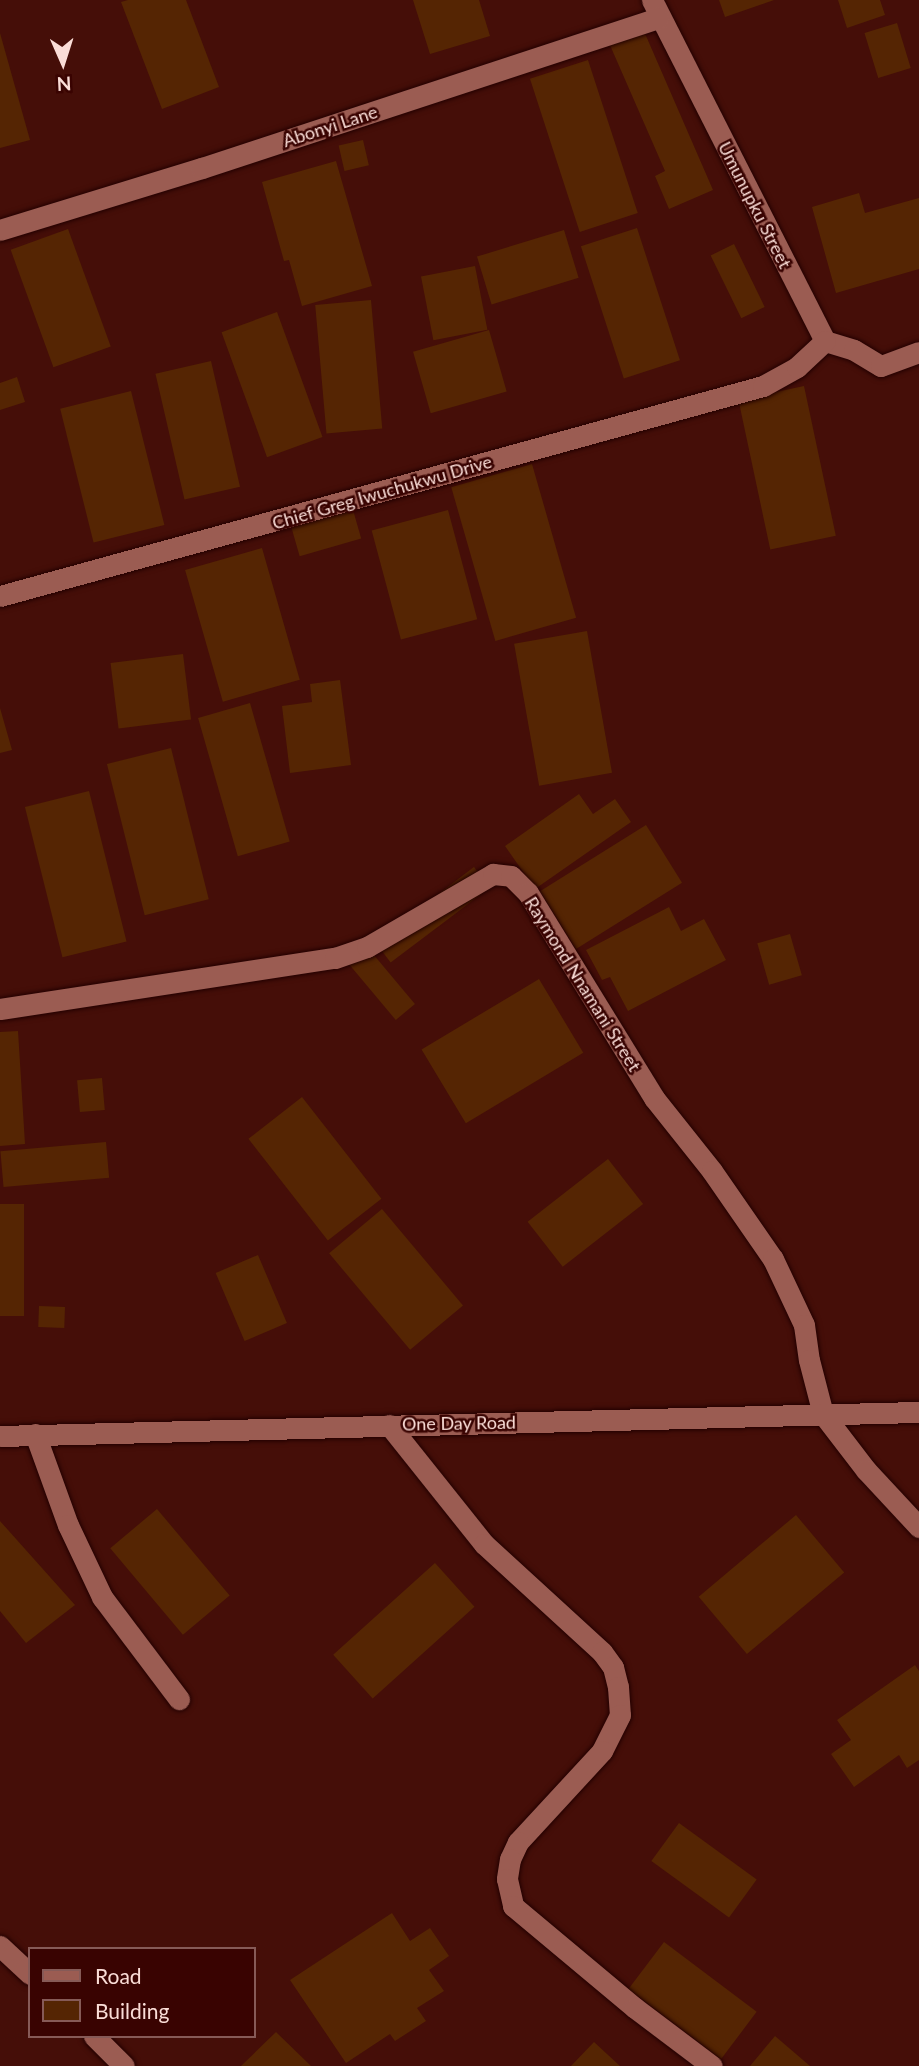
<!DOCTYPE html>
<style>
body{margin:0}
#map{position:relative;width:919px;height:2066px;overflow:hidden;background:#450e08;font-family:Lato,sans-serif}
div>[style]{position:absolute}
.building>*{inset:0;background:#552503;transform-origin:0 0}
.roads{filter:drop-shadow(0 0 2px #230000) drop-shadow(0 0 2px #230000)}
.street>*{height:21px;margin:-10.5px;padding:0 10.5px;transform-origin:10.5px;border-radius:10.5px;background:#9b5c52}
.secondary>*{height:21px;margin:-10.5px;padding:0 10.5px;transform-origin:10.5px;border-radius:10.5px;background:#9b5c52}
span{translate:-50% -50%;white-space:nowrap;text-align:center;line-height:1.15;-webkit-text-stroke:5px #390301;paint-order:stroke}
.street-label{font-size:18px;color:#faddd7}
.legend{position:absolute;left:28px;top:1947px;width:228px;height:91px;box-sizing:border-box;background:#390301;border:2px solid #865a57;margin:0;padding:9px 12px;list-style:none;font-size:21px;color:#faddd7}
.legend li{display:flex;align-items:center;gap:14px;height:35px}
.legend b{width:35px;border:2px solid #865a57}
.north{position:absolute;left:28px;top:28px;width:70px;height:70px;-webkit-text-stroke:5px #390301;paint-order:stroke;rotate:177deg;font-size:19px;font-weight:700;line-height:28px;text-align:center;color:#faddd7}
.north::after{content:'';display:block;margin:auto;width:24px;height:32px;background:#faddd7;clip-path:polygon(50% 0,100% 100%,50% 72%,0 100%)}
</style>
<div id="map">
<div class="building">
<i style="clip-path:polygon(128px 0,186px 0,219px 87px,162px 109px,121px 2px)"></i>
<i style="clip-path:polygon(413px 0,479px 0,490px 36px,430px 54px)"></i>
<i style="clip-path:polygon(719px 0,774px 0,725px 17px)"></i>
<i style="clip-path:polygon(838px 0,880px 0,885px 15px,847px 28px)"></i>
<i style="clip-path:polygon(640px 22px,713px 190px,669px 209px,655px 176px,665px 171px,606px 36px)"></i>
<i style="left:897px;top:23px;width:47px;height:34px;rotate:73deg"></i>
<i style="clip-path:polygon(0 33px,30px 140px,0 148px)"></i>
<i style="left:588px;top:60px;width:161px;height:61px;rotate:72deg"></i>
<i style="left:363px;top:140px;width:26px;height:25px;rotate:77deg"></i>
<i style="clip-path:polygon(336px 161px,372px 286px,302px 306px,289px 260px,284px 261px,262px 182px)"></i>
<i style="clip-path:polygon(859px 193px,865px 213px,919px 198px,919px 269px,836px 293px,812px 207px)"></i>
<i style="left:637px;top:228px;width:139px;height:59px;rotate:72deg"></i>
<i style="left:68px;top:229px;width:125px;height:61px;rotate:70deg"></i>
<i style="left:564px;top:230px;width:50px;height:91px;rotate:73deg"></i>
<i style="left:734px;top:244px;width:70px;height:26px;rotate:64deg"></i>
<i style="left:475px;top:266px;width:65px;height:55px;rotate:79deg"></i>
<i style="left:371px;top:300px;width:129px;height:56px;rotate:85deg"></i>
<i style="left:277px;top:312px;width:133px;height:59px;rotate:70deg"></i>
<i style="left:489px;top:330px;width:64px;height:79px;rotate:74deg"></i>
<i style="left:211px;top:361px;width:129px;height:57px;rotate:77deg"></i>
<i style="clip-path:polygon(17px 377px,25px 402px,0 410px,0 383px)"></i>
<i style="left:804px;top:386px;width:153px;height:67px;rotate:78deg"></i>
<i style="left:131px;top:391px;width:138px;height:73px;rotate:76deg"></i>
<i style="left:532px;top:464px;width:160px;height:84px;rotate:74deg"></i>
<i style="left:351px;top:503px;width:37px;height:64px;rotate:74deg"></i>
<i style="left:448px;top:510px;width:113px;height:79px;rotate:75deg"></i>
<i style="left:262px;top:548px;width:137px;height:80px;rotate:74deg"></i>
<i style="left:587px;top:631px;width:144px;height:74px;rotate:80deg"></i>
<i style="left:183px;top:654px;width:66px;height:73px;rotate:83deg"></i>
<i style="clip-path:polygon(340px 680px,351px 765px,290px 773px,282px 706px,312px 702px,310px 684px)"></i>
<i style="left:250px;top:703px;width:144px;height:54px;rotate:74deg"></i>
<i style="clip-path:polygon(0 708px,12px 750px,0 753px)"></i>
<i style="left:171px;top:748px;width:156px;height:66px;rotate:76deg"></i>
<i style="left:89px;top:791px;width:155px;height:66px;rotate:76deg"></i>
<i style="clip-path:polygon(579px 794px,593px 814px,615px 799px,631px 822px,535px 889px,505px 846px)"></i>
<i style="left:646px;top:825px;width:68px;height:125px;rotate:58deg"></i>
<i style="left:474px;top:867px;width:26px;height:124px;rotate:53deg"></i>
<i style="clip-path:polygon(669px 907px,681px 931px,704px 919px,726px 960px,628px 1011px,610px 977px,602px 980px,586px 950px)"></i>
<i style="left:790px;top:934px;width:43px;height:34px;rotate:74deg"></i>
<i style="left:368px;top:948px;width:73px;height:25px;rotate:50deg"></i>
<i style="left:539px;top:979px;width:86px;height:137px;rotate:59deg"></i>
<i style="clip-path:polygon(18px 1031px,25px 1144px,0 1146px,0 1032px)"></i>
<i style="left:102px;top:1078px;width:32px;height:25px;rotate:85deg"></i>
<i style="left:302px;top:1097px;width:129px;height:68px;rotate:52deg"></i>
<i style="left:106px;top:1142px;width:36px;height:106px;rotate:85deg"></i>
<i style="left:608px;top:1159px;width:57px;height:102px;rotate:52deg"></i>
<i style="left:0;top:1204px;width:24px;height:112px"></i>
<i style="left:382px;top:1209px;width:126px;height:69px;rotate:50deg"></i>
<i style="left:258px;top:1255px;width:74px;height:46px;rotate:67deg"></i>
<i style="left:39px;top:1306px;width:26px;height:21px;rotate:2deg"></i>
<i style="left:157px;top:1509px;width:113px;height:61px;rotate:50deg"></i>
<i style="left:796px;top:1515px;width:75px;height:127px;rotate:50deg"></i>
<i style="clip-path:polygon(0 1521px,75px 1605px,26px 1643px,0 1611px)"></i>
<i style="left:435px;top:1563px;width:59px;height:137px;rotate:48deg"></i>
<i style="clip-path:polygon(915px 1665px,919px 1671px,919px 1760px,907px 1768px,899px 1755px,854px 1787px,831px 1754px,851px 1740px,837px 1720px)"></i>
<i style="left:679px;top:1823px;width:96px;height:47px;rotate:36deg"></i>
<i style="clip-path:polygon(392px 1913px,410px 1941px,430px 1928px,449px 1956px,429px 1970px,444px 1991px,417px 2008px,426px 2021px,395px 2041px,390px 2034px,346px 2063px,290px 1980px)"></i>
<i style="left:664px;top:1942px;width:116px;height:59px;rotate:37deg"></i>
<i style="clip-path:polygon(276px 2032px,311px 2066px,241px 2066px)"></i>
<i style="clip-path:polygon(775px 2036px,810px 2066px,750px 2066px)"></i>
<i style="clip-path:polygon(594px 2042px,620px 2066px,571px 2066px)"></i>
</div>
<div class="roads">
<div class="street">
<i style="left:652px;top:0;width:382px;rotate:63.1deg"></i>
<i style="left:0;top:230px;width:211px;rotate:-17.1deg"></i>
<i style="left:202px;top:168px;width:480px;rotate:-18.2deg"></i>
<i style="left:825px;top:341px;width:30px;rotate:17deg"></i>
<i style="left:854px;top:350px;width:31px;rotate:31deg"></i>
<i style="left:881px;top:366px;width:40px;rotate:-20.2deg"></i>
<i style="left:0;top:596px;width:791px;rotate:-15.39deg"></i>
<i style="left:763px;top:386px;width:39px;rotate:-29deg"></i>
<i style="left:797px;top:367px;width:38px;rotate:-43deg"></i>
<i style="left:0;top:1009px;width:339px;rotate:-8.7deg"></i>
<i style="left:335px;top:958px;width:34px;rotate:-19deg"></i>
<i style="left:367px;top:947px;width:146px;rotate:-30.1deg"></i>
<i style="left:493px;top:874px;width:18px;rotate:6deg"></i>
<i style="left:511px;top:876px;width:24px;rotate:45deg"></i>
<i style="left:528px;top:893px;width:241px;rotate:58.4deg"></i>
<i style="left:654px;top:1098px;width:93px;rotate:51.5deg"></i>
<i style="left:712px;top:1171px;width:107px;rotate:55.3deg"></i>
<i style="left:773px;top:1259px;width:73px;rotate:64.8deg"></i>
<i style="left:804px;top:1325px;width:35px;rotate:82deg"></i>
<i style="left:809px;top:1360px;width:56px;rotate:75.5deg"></i>
<i style="left:823px;top:1414px;width:71px;rotate:52.5deg"></i>
<i style="left:866px;top:1470px;width:78px;rotate:47.1deg"></i>
<i style="left:389px;top:1425px;width:152px;rotate:51.4deg"></i>
<i style="left:484px;top:1544px;width:160px;rotate:42.5deg"></i>
<i style="left:602px;top:1652px;width:19px;rotate:54deg"></i>
<i style="left:613px;top:1667px;width:21px;rotate:76deg"></i>
<i style="left:618px;top:1687px;width:28px;rotate:86deg"></i>
<i style="left:620px;top:1715px;width:40px;rotate:116.6deg"></i>
<i style="left:602px;top:1751px;width:124px;rotate:132.7deg"></i>
<i style="left:518px;top:1842px;width:19px;rotate:115deg"></i>
<i style="left:510px;top:1859px;width:20px;rotate:99deg"></i>
<i style="left:507px;top:1879px;width:28px;rotate:77deg"></i>
<i style="left:513px;top:1906px;width:159px;rotate:39.9deg"></i>
<i style="left:635px;top:2008px;width:96px;rotate:37deg"></i>
<i style="left:35px;top:1434px;width:97px;rotate:70.1deg"></i>
<i style="left:68px;top:1525px;width:80px;rotate:64.7deg"></i>
<i style="left:102px;top:1597px;width:128px;rotate:53deg"></i>
<i style="left:0;top:1946px;width:41px;rotate:43deg"></i>
<i style="left:94px;top:2036px;width:42px;rotate:45deg"></i>
</div>
<div class="secondary">
<i style="left:0;top:1436px;width:919px;rotate:-1.5deg"></i>
</div>
</div>
<div class="street-label">
<span style="left:330px;top:126px;rotate:-18deg">Abonyi Lane</span>
<span style="left:755px;top:205px;rotate:63deg">Umunupku Street</span>
<span style="left:382px;top:492px;rotate:-16deg">Chief Greg Iwuchukwu Drive</span>
<span style="left:583px;top:984px;rotate:58deg">Raymond Nnamani Street</span>
<span style="left:459px;top:1423px;rotate:-1deg">One Day Road</span>
</div>
<ul class="legend">
<li><b style="height:9px;background:#9b5c52"></b>Road</li>
<li><b style="height:19px;background:#552503"></b>Building</li>
</ul>
<div class="north">N</div>
</div>
